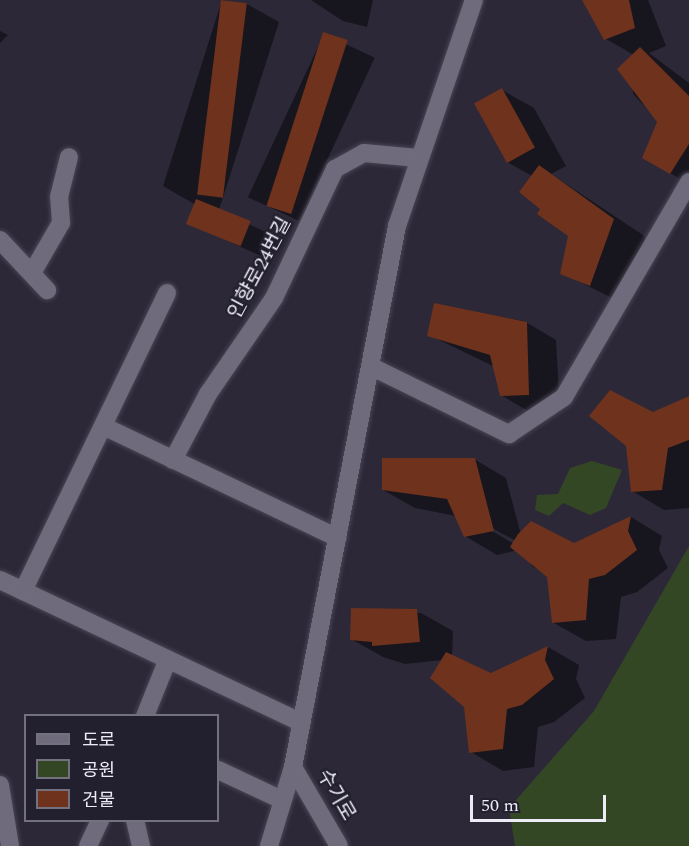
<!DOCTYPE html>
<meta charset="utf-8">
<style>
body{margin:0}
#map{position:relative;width:689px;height:846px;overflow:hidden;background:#2c2838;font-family:Spectral,"Noto Sans KR",serif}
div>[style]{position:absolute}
.green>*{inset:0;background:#344725}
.shadow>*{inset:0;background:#0007;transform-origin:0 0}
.building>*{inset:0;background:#6e321d;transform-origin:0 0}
.roads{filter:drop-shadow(0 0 2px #484553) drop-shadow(0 0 2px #484553)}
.minor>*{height:18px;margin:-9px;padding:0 9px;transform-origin:9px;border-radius:9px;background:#6f6b7d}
span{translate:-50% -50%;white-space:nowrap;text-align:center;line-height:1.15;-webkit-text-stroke:4.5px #221f2e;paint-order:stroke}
.street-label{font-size:20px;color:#edebf6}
.legend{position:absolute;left:24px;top:714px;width:195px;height:108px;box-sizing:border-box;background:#221f2e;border:2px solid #73717e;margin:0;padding:8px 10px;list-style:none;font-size:18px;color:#edebf6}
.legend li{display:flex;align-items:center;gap:12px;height:30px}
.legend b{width:30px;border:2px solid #73717e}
.scale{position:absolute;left:470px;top:795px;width:136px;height:27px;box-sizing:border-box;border:3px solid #edebf6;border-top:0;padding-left:8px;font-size:18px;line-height:21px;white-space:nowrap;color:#edebf6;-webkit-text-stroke:4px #221f2e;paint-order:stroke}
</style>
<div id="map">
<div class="green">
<i style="clip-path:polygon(592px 461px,622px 470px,606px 508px,590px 515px,563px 503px,549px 516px,535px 510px,537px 495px,558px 494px,570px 468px)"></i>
<i style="clip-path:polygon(689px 546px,689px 846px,515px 846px,509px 808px,594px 711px)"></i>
</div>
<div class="shadow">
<i style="clip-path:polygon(222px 0,247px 4px,279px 22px,219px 210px,278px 238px,270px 260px,188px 223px,196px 205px,163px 186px)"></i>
<i style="clip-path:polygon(311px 0,373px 0,367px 27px,343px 21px)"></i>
<i style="clip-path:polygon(583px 0,648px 0,666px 46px,649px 53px,689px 83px,689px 184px,670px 173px,659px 121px,633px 94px,634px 55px,606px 39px)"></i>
<i style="clip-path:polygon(0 31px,8px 35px,0 43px)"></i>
<i style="left:324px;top:34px;width:56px;height:180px;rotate:25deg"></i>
<i style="clip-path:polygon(502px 90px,534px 108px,566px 166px,551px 174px,643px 235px,647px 241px,622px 303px,562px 273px,570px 235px,543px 209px,532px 176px,507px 162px)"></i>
<i style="clip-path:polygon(435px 305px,524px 321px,556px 340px,560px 412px,533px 414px,501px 395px,495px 367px,429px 335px)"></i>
<i style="clip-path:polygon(608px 393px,653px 413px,689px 396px,689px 508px,664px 510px,632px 491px,627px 445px,591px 415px)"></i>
<i style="clip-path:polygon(evenodd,474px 459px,506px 478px,521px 535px,574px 545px,631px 517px,662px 536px,659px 550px,668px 568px,637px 592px,621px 597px,616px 639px,586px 641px,554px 623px,549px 576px,532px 566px,528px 556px,518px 550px,497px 555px,465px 536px,456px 516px,415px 508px,383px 490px,474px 459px,488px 526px,516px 541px,516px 545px,487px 528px,488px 526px)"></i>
<i style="clip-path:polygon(352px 609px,421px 613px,453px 631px,452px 657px,491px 675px,548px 647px,579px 665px,576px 679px,585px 698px,554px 722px,538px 727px,534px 767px,503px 771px,471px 752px,466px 706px,443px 660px,405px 664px,383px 657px,351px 639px)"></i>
</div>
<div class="building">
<i style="left:221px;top:0;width:26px;height:196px;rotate:7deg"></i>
<i style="clip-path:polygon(582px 0,629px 0,635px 28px,604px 40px)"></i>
<i style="left:323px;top:32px;width:26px;height:183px;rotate:18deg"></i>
<i style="clip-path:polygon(640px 47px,689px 96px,689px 144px,670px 174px,642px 158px,657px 122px,617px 69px)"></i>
<i style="left:502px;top:88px;width:68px;height:32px;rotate:61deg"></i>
<i style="clip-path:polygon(539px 165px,614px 219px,590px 286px,560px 274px,568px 236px,537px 214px,540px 209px,519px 192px)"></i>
<i style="left:196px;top:199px;width:59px;height:27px;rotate:22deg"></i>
<i style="clip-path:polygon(434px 303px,527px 322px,529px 395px,500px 396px,490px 355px,427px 336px)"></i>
<i style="clip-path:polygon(610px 390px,653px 412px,689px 396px,689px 440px,668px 448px,662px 490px,631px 492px,626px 446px,589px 416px)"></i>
<i style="clip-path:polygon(382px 458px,475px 458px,494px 531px,464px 537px,447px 499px,382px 490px)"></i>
<i style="clip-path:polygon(631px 516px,628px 531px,637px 550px,605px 575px,589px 579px,586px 620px,552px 623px,547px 577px,510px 547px,518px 534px,531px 521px,574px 543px)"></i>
<i style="clip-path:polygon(351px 608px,417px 609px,420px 642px,372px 646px,372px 642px,350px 640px)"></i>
<i style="clip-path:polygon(548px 646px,545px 660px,554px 679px,522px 705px,507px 709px,503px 749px,469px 753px,464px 707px,430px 678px,446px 652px,491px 673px)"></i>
</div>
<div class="roads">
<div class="minor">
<i style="left:0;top:240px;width:69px;rotate:46.8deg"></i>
<i style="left:32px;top:273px;width:58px;rotate:-59.9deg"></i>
<i style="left:61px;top:223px;width:26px;rotate:-94deg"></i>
<i style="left:59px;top:197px;width:41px;rotate:-76deg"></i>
<i style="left:372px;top:367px;width:153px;rotate:26.1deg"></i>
<i style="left:509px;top:434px;width:66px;rotate:-33.9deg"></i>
<i style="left:564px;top:397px;width:249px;rotate:-59.8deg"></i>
<i style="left:103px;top:426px;width:260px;rotate:25.5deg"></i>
<i style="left:173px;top:460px;width:75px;rotate:-62.1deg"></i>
<i style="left:208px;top:394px;width:116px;rotate:-55.5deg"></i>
<i style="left:274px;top:298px;width:143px;rotate:-64.7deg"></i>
<i style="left:335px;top:169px;width:33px;rotate:-29deg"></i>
<i style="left:364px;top:153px;width:54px;rotate:5.3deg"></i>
<i style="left:0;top:580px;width:333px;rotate:25.3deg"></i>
<i style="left:23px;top:591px;width:331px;rotate:-64.2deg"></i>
<i style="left:145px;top:716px;width:61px;rotate:-68deg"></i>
<i style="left:293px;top:767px;width:91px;rotate:59.8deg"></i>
<i style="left:218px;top:770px;width:68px;rotate:25.1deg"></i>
<i style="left:0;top:785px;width:62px;rotate:80.7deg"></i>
<i style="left:135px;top:820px;width:27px;rotate:77deg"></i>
<i style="left:88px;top:846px;width:29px;rotate:-65deg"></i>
<i style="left:269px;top:846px;width:83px;rotate:-73.1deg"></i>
<i style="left:293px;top:767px;width:551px;rotate:-79.12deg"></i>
<i style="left:397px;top:226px;width:239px;rotate:-71.2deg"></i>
</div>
</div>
<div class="street-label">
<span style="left:260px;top:268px;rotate:-62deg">인향로24번길</span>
<span style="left:336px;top:795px;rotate:60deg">수기로</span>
</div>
<ul class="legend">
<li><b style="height:8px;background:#6f6b7d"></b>도로</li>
<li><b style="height:16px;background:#344725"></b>공원</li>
<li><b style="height:16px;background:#6e321d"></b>건물</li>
</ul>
<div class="scale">50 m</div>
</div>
